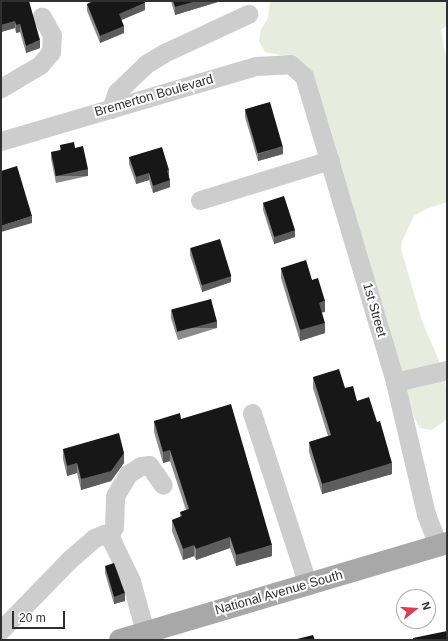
<!DOCTYPE html>
<style>
body{margin:0}
#map{position:relative;width:448px;height:641px;overflow:hidden;background:#fff;font-family:Arial,sans-serif}
div>[style]{position:absolute}
.green>*{inset:0;background:#e7ecdf}
.minor>*{height:19px;margin:-9.5px;padding:0 9.5px;transform-origin:9.5px;border-radius:9.5px;background:#cdcdcd}
.major>*{height:22px;margin:-11px;padding:0 11px;transform-origin:11px;border-radius:11px;background:#a8a8a8}
.wall>*{inset:0;background:#8b8b8b}
.shaded-wall>*{inset:0;background:#5d5d5d;transform-origin:0 0}
.building>*{inset:0;background:#171717;transform-origin:0 0}
span{translate:-50% -50%;white-space:nowrap;text-align:center;line-height:1.15;-webkit-text-stroke:4px #fff;paint-order:stroke}
.street-label{font-size:13px;color:#303030}
.frame{position:absolute;inset:0;border:2px solid #303030;pointer-events:none}
.north{position:absolute;left:396px;top:589px;width:40px;height:40px;box-sizing:border-box;background:#fff;border:1px solid #acacac;border-radius:50%;rotate:73deg;font-size:11px;font-weight:700;line-height:16px;text-align:center;color:#303030}
.north::after{content:'';display:block;margin:auto;width:14px;height:18px;background:#dc3c58;clip-path:polygon(50% 0,100% 100%,50% 72%,0 100%)}
.scale{position:absolute;left:12px;top:611px;width:53px;height:18px;box-sizing:border-box;border:2px solid #303030;border-top:0;padding-left:5px;font-size:12px;line-height:14px;white-space:nowrap;color:#303030;-webkit-text-stroke:3px #fff;paint-order:stroke}
</style>
<div id="map">
<div class="green">
<i style="clip-path:polygon(270px 1px,447px 1px,447px 25px,441px 30px,447px 63px,447px 202px,424px 210px,414px 216px,402px 241px,401px 249px,422px 321px,440px 363px,447px 391px,447px 419px,432px 430px,420px 428px,414px 417px,290px 57px,265px 52px,259px 41px,261px 29px,268px 18px)"></i>
</div>
<div class="minor">
<i style="left:1px;top:88px;width:45px;rotate:-30.5deg"></i>
<i style="left:40px;top:65px;width:17px;rotate:-50deg"></i>
<i style="left:51px;top:52px;width:17px;rotate:-87deg"></i>
<i style="left:52px;top:35px;width:21px;rotate:-119deg"></i>
<i style="left:111px;top:109px;width:18px;rotate:-71deg"></i>
<i style="left:117px;top:92px;width:40px;rotate:-44deg"></i>
<i style="left:146px;top:64px;width:21px;rotate:-31deg"></i>
<i style="left:164px;top:53px;width:93px;rotate:-24.9deg"></i>
<i style="left:1px;top:141px;width:266px;rotate:-16.4deg"></i>
<i style="left:256px;top:66px;width:34px;rotate:-3deg"></i>
<i style="left:290px;top:64px;width:18px;rotate:41deg"></i>
<i style="left:304px;top:76px;width:319px;rotate:73.4deg"></i>
<i style="left:395px;top:382px;width:136px;rotate:76.8deg"></i>
<i style="left:426px;top:514px;width:34px;rotate:69deg"></i>
<i style="left:200px;top:200px;width:136px;rotate:-17.1deg"></i>
<i style="left:395px;top:382px;width:53px;rotate:-13deg"></i>
<i style="left:252px;top:413px;width:181px;rotate:72deg"></i>
<i style="left:108px;top:537px;width:12px;rotate:-59deg"></i>
<i style="left:114px;top:527px;width:31px;rotate:-88deg"></i>
<i style="left:115px;top:496px;width:26px;rotate:-59deg"></i>
<i style="left:128px;top:474px;width:15px;rotate:-32deg"></i>
<i style="left:141px;top:466px;width:8px;rotate:-7deg"></i>
<i style="left:149px;top:465px;width:24px;rotate:55deg"></i>
<i style="left:1px;top:630px;width:98px;rotate:-45.8deg"></i>
<i style="left:69px;top:560px;width:33px;rotate:-41deg"></i>
<i style="left:94px;top:538px;width:11px;rotate:-22deg"></i>
<i style="left:104px;top:534px;width:9px;rotate:36deg"></i>
<i style="left:111px;top:539px;width:47px;rotate:64.5deg"></i>
<i style="left:131px;top:581px;width:53px;rotate:74.6deg"></i>
</div>
<div class="major">
<i style="left:120px;top:640px;width:341px;rotate:-16.5deg"></i>
</div>
<div class="wall">
<i style="clip-path:polygon(1px 1px,40px 48px,26px 53px,20px 32px,16px 33px,15px 28px,1px 32px)"></i>
<i style="clip-path:polygon(171px 1px,221px 1px,175px 15px)"></i>
<i style="clip-path:polygon(112px 2px,145px 10px,121px 20px,124px 33px,100px 43px,87px 11px,87px 4px)"></i>
<i style="clip-path:polygon(245px 110px,283px 154px,258px 161px,245px 117px)"></i>
<i style="clip-path:polygon(60px 145px,75px 148px,88px 176px,56px 183px,51px 159px,51px 152px,60px 150px)"></i>
<i style="clip-path:polygon(129px 157px,169px 177px,170px 187px,153px 193px,149px 180px,136px 184px,129px 164px)"></i>
<i style="clip-path:polygon(263px 202px,295px 237px,274px 244px,263px 210px)"></i>
<i style="clip-path:polygon(190px 248px,231px 282px,202px 292px,190px 255px)"></i>
<i style="clip-path:polygon(281px 268px,312px 280px,325px 312px,322px 312px,325px 333px,300px 341px,281px 278px)"></i>
<i style="clip-path:polygon(171px 310px,217px 328px,178px 340px,171px 318px)"></i>
<i style="clip-path:polygon(313px 377px,345px 388px,377px 422px,392px 474px,322px 494px,309px 452px,309px 442px,328px 436px,313px 388px)"></i>
<i style="clip-path:polygon(181px 419px,272px 556px,236px 566px,230px 548px,196px 560px,194px 556px,183px 560px,172px 531px,172px 520px,180px 517px,180px 512px,186px 510px,170px 461px,163px 463px,154px 432px,154px 421px)"></i>
<i style="clip-path:polygon(63px 449px,124px 463px,111px 481px,81px 490px,77px 473px,67px 476px,63px 459px)"></i>
<i style="clip-path:polygon(105px 566px,125px 601px,114px 604px,105px 573px)"></i>
</div>
<div class="shaded-wall">
<i style="clip-path:polygon(197px 1px,221px 1px,175px 15px,175px 7px)"></i>
<i style="clip-path:polygon(145px 3px,145px 10px,119px 21px,119px 14px)"></i>
<i style="clip-path:polygon(15px 21px,15px 28px,1px 32px,1px 25px)"></i>
<i style="clip-path:polygon(20px 24px,20px 32px,16px 33px,16px 25px)"></i>
<i style="clip-path:polygon(124px 26px,124px 33px,100px 43px,100px 36px)"></i>
<i style="clip-path:polygon(40px 40px,40px 48px,26px 53px,26px 46px)"></i>
<i style="clip-path:polygon(283px 146px,283px 154px,258px 161px,258px 154px)"></i>
<i style="left:88px;top:169px;width:7px;height:33px;rotate:90deg"></i>
<i style="clip-path:polygon(169px 170px,169px 177px,167px 178px,167px 171px)"></i>
<i style="clip-path:polygon(149px 173px,149px 180px,136px 184px,136px 177px)"></i>
<i style="clip-path:polygon(170px 180px,170px 187px,153px 193px,153px 186px)"></i>
<i style="clip-path:polygon(32px 216px,32px 223px,1px 232px,1px 226px)"></i>
<i style="clip-path:polygon(295px 230px,295px 237px,274px 244px,274px 237px)"></i>
<i style="clip-path:polygon(231px 276px,231px 282px,202px 292px,202px 285px)"></i>
<i style="clip-path:polygon(325px 301px,325px 312px,319px 313px,319px 303px)"></i>
<i style="left:217px;top:321px;width:7px;height:41px;rotate:90deg"></i>
<i style="clip-path:polygon(325px 323px,325px 333px,300px 341px,300px 330px)"></i>
<i style="clip-path:polygon(170px 450px,170px 461px,163px 463px,163px 452px)"></i>
<i style="clip-path:polygon(124px 453px,124px 463px,111px 481px,81px 490px,81px 479px)"></i>
<i style="clip-path:polygon(77px 463px,77px 473px,67px 476px,67px 466px)"></i>
<i style="clip-path:polygon(392px 463px,392px 474px,322px 494px,322px 484px)"></i>
<i style="clip-path:polygon(230px 537px,230px 548px,196px 560px,196px 549px)"></i>
<i style="clip-path:polygon(194px 545px,194px 556px,183px 560px,183px 549px)"></i>
<i style="clip-path:polygon(272px 545px,272px 556px,236px 566px,236px 555px)"></i>
<i style="clip-path:polygon(125px 593px,125px 601px,114px 604px,114px 597px)"></i>
</div>
<div class="building">
<i style="clip-path:polygon(1px 1px,29px 1px,40px 40px,26px 46px,20px 24px,16px 25px,15px 21px,1px 25px)"></i>
<i style="clip-path:polygon(93px 1px,111px 1px,112px 2px,115px 1px,145px 1px,145px 3px,119px 14px,124px 26px,100px 36px,87px 4px)"></i>
<i style="clip-path:polygon(173px 1px,197px 1px,175px 7px)"></i>
<i style="left:270px;top:102px;width:46px;height:26px;rotate:74deg"></i>
<i style="clip-path:polygon(74px 142px,75px 148px,83px 146px,88px 169px,56px 176px,51px 152px,61px 150px,60px 145px)"></i>
<i style="clip-path:polygon(162px 147px,169px 170px,167px 171px,170px 180px,153px 186px,149px 173px,136px 177px,129px 157px)"></i>
<i style="clip-path:polygon(17px 166px,32px 216px,1px 226px,1px 171px)"></i>
<i style="left:284px;top:196px;width:36px;height:22px;rotate:72deg"></i>
<i style="left:220px;top:239px;width:39px;height:31px;rotate:73deg"></i>
<i style="clip-path:polygon(306px 260px,312px 280px,318px 278px,325px 301px,319px 303px,325px 323px,300px 330px,281px 268px)"></i>
<i style="left:211px;top:299px;width:23px;height:41px;rotate:75deg"></i>
<i style="clip-path:polygon(339px 369px,345px 388px,353px 386px,357px 401px,369px 397px,377px 422px,380px 421px,392px 463px,322px 484px,309px 442px,331px 435px,313px 377px)"></i>
<i style="clip-path:polygon(231px 404px,272px 545px,236px 555px,230px 537px,196px 549px,194px 545px,183px 549px,172px 520px,182px 516px,180px 512px,189px 509px,170px 450px,163px 452px,154px 421px,180px 413px,181px 419px)"></i>
<i style="clip-path:polygon(119px 433px,124px 453px,111px 471px,81px 479px,77px 463px,67px 466px,63px 449px)"></i>
<i style="clip-path:polygon(114px 563px,125px 593px,114px 597px,105px 566px)"></i>
<i style="clip-path:polygon(447px 631px,447px 640px,413px 640px,413px 638px)"></i>
<i style="clip-path:polygon(313px 635px,315px 640px,293px 640px)"></i>
</div>
<div class="street-label">
<span style="left:154px;top:96px;rotate:-16deg">Bremerton Boulevard</span>
<span style="left:374px;top:310px;rotate:74deg">1st Street</span>
<span style="left:279px;top:593px;rotate:-16deg">National Avenue South</span>
</div>
<div class="frame"></div>
<div class="north">N</div>
<div class="scale">20 m</div>
</div>
